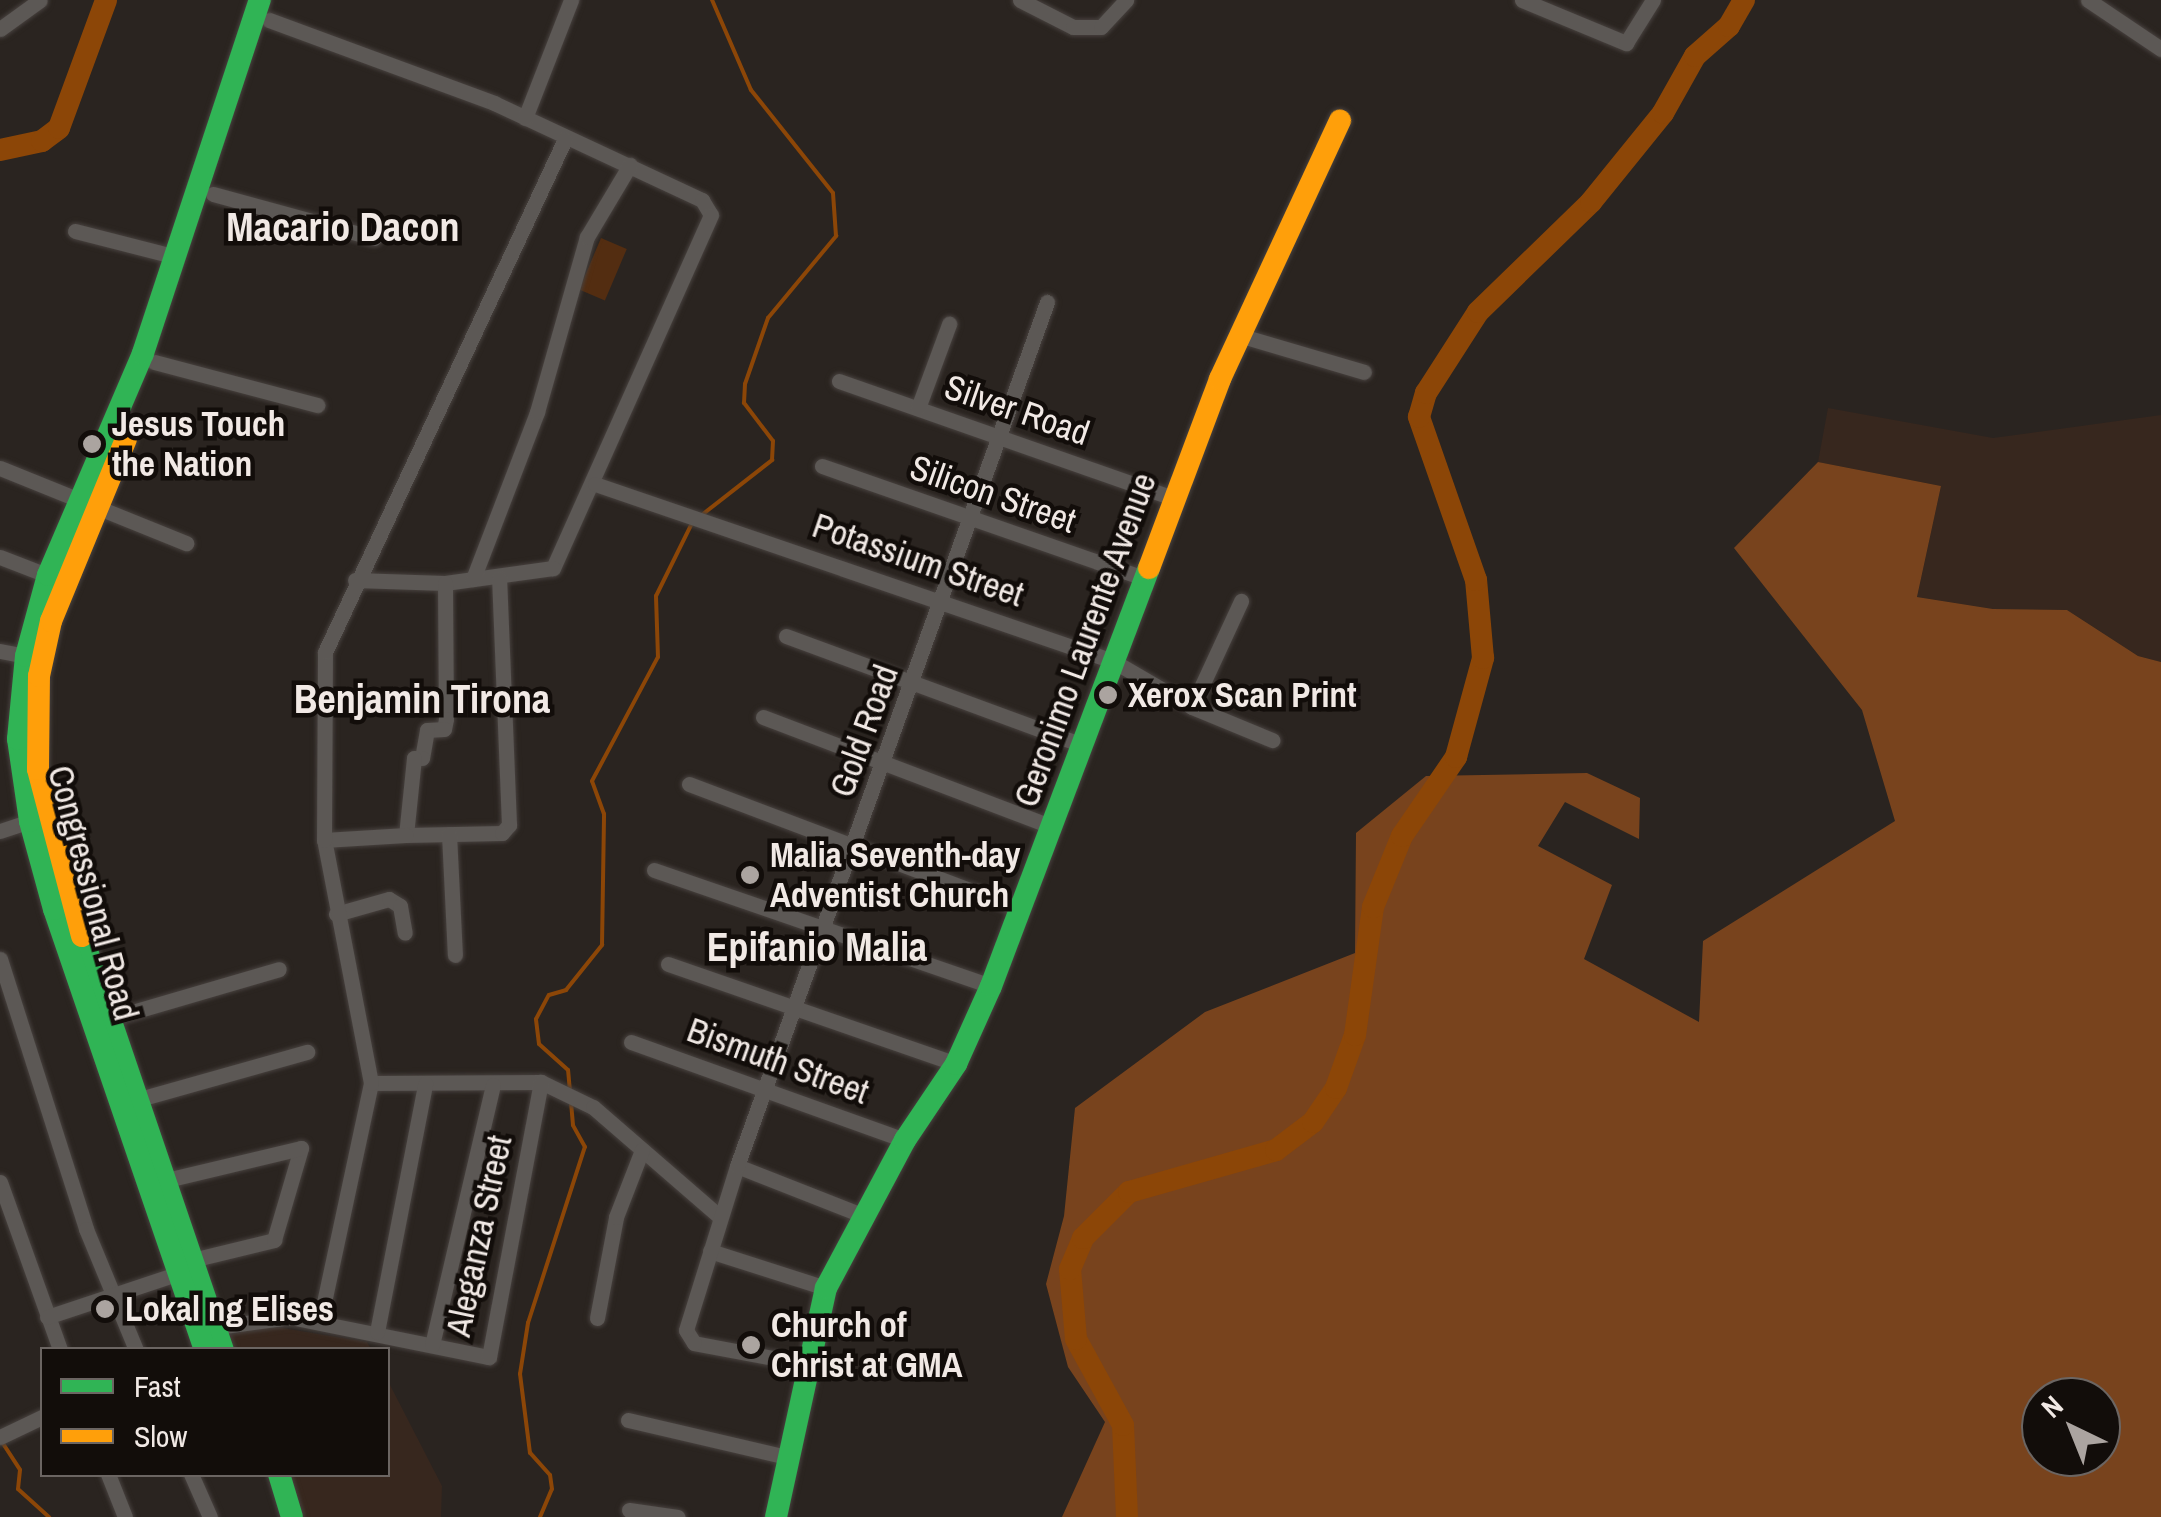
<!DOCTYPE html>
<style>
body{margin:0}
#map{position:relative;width:2161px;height:1517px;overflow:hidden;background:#2a2420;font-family:"Archivo Narrow",sans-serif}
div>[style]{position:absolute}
.built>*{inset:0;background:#37271e}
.green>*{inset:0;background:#532d11;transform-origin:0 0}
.forest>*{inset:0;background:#78431d}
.stream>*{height:4px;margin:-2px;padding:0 2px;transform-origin:2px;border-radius:2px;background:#8c4607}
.river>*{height:22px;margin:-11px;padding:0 11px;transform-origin:11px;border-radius:11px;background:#8c4607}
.roads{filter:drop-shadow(0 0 2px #47413e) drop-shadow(0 0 2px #47413e)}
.street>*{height:15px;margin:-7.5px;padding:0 7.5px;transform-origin:7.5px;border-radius:7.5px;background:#5c5855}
.fast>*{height:22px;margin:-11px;padding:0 11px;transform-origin:11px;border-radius:11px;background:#30b455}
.slow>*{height:22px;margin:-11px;padding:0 11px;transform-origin:11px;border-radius:11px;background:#ff9f0a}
.dots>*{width:28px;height:28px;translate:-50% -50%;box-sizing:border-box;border:5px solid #120d0a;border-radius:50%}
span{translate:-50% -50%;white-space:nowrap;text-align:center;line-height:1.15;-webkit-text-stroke:9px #120d0a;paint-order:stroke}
.street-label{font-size:35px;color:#f1e9e5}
.poi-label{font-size:35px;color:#f1e9e5;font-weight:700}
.left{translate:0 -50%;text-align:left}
.quarter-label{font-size:40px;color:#f1e9e5;font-weight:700}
.legend{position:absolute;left:40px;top:1347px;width:350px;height:130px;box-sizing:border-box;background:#120d0a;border:2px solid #6b6562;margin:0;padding:12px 18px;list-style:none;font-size:30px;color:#f1e9e5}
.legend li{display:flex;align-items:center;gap:20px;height:50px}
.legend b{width:50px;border:2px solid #6b6562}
.north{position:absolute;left:2021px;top:1377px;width:100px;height:100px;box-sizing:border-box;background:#120d0a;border:2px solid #6b6562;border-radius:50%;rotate:317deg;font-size:28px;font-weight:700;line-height:40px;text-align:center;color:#f1e9e5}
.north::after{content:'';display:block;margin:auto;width:35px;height:45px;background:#aba4a0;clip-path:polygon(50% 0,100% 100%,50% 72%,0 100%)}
</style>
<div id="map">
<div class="built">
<i style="clip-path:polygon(1828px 408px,1993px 438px,2161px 415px,2161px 662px,2138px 656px,2067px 610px,1993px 609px,1917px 597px,1941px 486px,1818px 462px)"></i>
<i style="clip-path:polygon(264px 1325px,367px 1342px,371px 1349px,233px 1349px,228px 1336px)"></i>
<i style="clip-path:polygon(388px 1381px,442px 1486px,441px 1517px,301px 1517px,286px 1475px,388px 1474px)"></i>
</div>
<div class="green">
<i style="left:601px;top:238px;width:28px;height:56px;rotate:23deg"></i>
</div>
<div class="forest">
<i style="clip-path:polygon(evenodd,1818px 462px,1941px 486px,1917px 597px,1993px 609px,2067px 610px,2138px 656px,2161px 662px,2161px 1517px,1062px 1517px,1105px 1422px,1068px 1367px,1046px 1284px,1064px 1216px,1075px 1108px,1205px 1012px,1355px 953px,1356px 833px,1426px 776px,1587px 773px,1640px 798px,1639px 839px,1565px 802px,1538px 846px,1612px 885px,1584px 959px,1699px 1022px,1703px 941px,1895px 821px,1862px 710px,1734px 548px,1818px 462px,2041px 1397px,2101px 1397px,2101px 1457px,2041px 1457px,2041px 1397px)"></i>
</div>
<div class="stream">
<i style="left:703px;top:514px;width:88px;rotate:-38deg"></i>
<i style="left:772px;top:460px;width:19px;rotate:-87deg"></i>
<i style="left:773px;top:441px;width:48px;rotate:-127.3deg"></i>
<i style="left:744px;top:403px;width:19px;rotate:-87deg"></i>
<i style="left:745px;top:384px;width:70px;rotate:-70.8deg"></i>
<i style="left:768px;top:318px;width:107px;rotate:-50.3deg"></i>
<i style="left:836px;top:236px;width:43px;rotate:-94deg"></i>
<i style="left:833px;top:193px;width:132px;rotate:-128.5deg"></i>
<i style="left:751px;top:90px;width:98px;rotate:-113.4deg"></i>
<i style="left:570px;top:1092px;width:22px;rotate:-95deg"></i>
<i style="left:568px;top:1070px;width:39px;rotate:-138deg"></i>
<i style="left:539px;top:1044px;width:25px;rotate:-97deg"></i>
<i style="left:536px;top:1019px;width:27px;rotate:-62deg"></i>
<i style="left:549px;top:995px;width:18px;rotate:-16deg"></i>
<i style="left:566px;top:990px;width:58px;rotate:-51.3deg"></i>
<i style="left:602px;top:945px;width:131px;rotate:-89.1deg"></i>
<i style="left:604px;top:814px;width:35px;rotate:-110deg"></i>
<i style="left:592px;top:781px;width:140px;rotate:-62deg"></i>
<i style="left:658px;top:657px;width:61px;rotate:-91.9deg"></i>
<i style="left:656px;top:596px;width:81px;rotate:-63.7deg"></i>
<i style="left:2px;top:1442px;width:33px;rotate:57deg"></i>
<i style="left:20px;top:1470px;width:19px;rotate:96deg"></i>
<i style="left:18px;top:1489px;width:42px;rotate:42.1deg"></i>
<i style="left:540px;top:1517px;width:30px;rotate:-67deg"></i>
<i style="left:552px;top:1489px;width:14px;rotate:-98deg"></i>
<i style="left:550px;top:1475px;width:30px;rotate:-132deg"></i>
<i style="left:530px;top:1453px;width:80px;rotate:-97.2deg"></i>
<i style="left:520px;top:1374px;width:52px;rotate:-81.1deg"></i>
<i style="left:528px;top:1323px;width:185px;rotate:-72.1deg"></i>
<i style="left:585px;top:1147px;width:25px;rotate:-119deg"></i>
<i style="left:573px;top:1125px;width:23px;rotate:-95deg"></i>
</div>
<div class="river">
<i style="left:0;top:150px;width:43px;rotate:-12.1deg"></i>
<i style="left:42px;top:141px;width:21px;rotate:-37deg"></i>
<i style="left:59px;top:128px;width:136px;rotate:-69.8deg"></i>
<i style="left:1127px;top:1517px;width:92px;rotate:-92.5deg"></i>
<i style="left:1123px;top:1425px;width:98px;rotate:-118.7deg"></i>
<i style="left:1076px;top:1339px;width:70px;rotate:-94.9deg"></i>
<i style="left:1070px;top:1269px;width:34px;rotate:-67deg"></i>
<i style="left:1083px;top:1238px;width:65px;rotate:-45deg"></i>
<i style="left:1129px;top:1192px;width:153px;rotate:-15.9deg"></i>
<i style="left:1276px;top:1150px;width:46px;rotate:-37.1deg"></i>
<i style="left:1313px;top:1122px;width:41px;rotate:-55.9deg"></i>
<i style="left:1336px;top:1088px;width:56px;rotate:-70.3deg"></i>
<i style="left:1355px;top:1035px;width:129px;rotate:-82deg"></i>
<i style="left:1373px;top:907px;width:77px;rotate:-67.8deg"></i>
<i style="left:1402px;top:836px;width:96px;rotate:-55.6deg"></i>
<i style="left:1456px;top:757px;width:103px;rotate:-74.7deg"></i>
<i style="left:1483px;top:658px;width:78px;rotate:-95.1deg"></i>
<i style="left:1476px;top:580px;width:173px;rotate:-109.3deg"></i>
<i style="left:1419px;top:417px;width:25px;rotate:-74deg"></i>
<i style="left:1426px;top:393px;width:96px;rotate:-57.3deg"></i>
<i style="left:1478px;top:312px;width:158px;rotate:-44.2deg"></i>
<i style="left:1591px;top:202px;width:114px;rotate:-51deg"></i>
<i style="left:1663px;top:113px;width:65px;rotate:-60.7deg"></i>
<i style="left:1695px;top:56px;width:45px;rotate:-41.4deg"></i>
<i style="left:1729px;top:26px;width:30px;rotate:-60deg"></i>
</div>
<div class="roads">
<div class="street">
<i style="left:1020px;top:0;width:59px;rotate:27deg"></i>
<i style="left:1073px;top:27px;width:28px"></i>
<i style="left:1101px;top:27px;width:37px;rotate:-47deg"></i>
<i style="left:1522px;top:0;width:113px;rotate:22.5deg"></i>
<i style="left:1626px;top:43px;width:51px;rotate:-57.9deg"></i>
<i style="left:2088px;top:0;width:88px;rotate:33.9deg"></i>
<i style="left:269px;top:20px;width:240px;rotate:20.2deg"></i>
<i style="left:494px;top:103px;width:230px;rotate:25deg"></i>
<i style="left:702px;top:200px;width:17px;rotate:59deg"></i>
<i style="left:711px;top:215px;width:387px;rotate:114.1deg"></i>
<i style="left:553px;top:568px;width:109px;rotate:172.1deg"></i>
<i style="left:445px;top:583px;width:90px;rotate:-178.1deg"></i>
<i style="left:0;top:29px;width:49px;rotate:-35.9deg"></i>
<i style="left:525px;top:118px;width:127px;rotate:-68.7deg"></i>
<i style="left:213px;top:194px;width:167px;rotate:15.3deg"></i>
<i style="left:75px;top:231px;width:101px;rotate:14.3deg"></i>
<i style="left:1242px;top:336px;width:127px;rotate:16.4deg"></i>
<i style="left:154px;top:362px;width:169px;rotate:14.8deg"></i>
<i style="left:839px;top:381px;width:355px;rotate:19.3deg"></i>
<i style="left:918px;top:408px;width:90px;rotate:-69.7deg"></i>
<i style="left:822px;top:466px;width:341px;rotate:19.2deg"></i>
<i style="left:0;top:468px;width:201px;rotate:22deg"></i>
<i style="left:595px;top:484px;width:547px;rotate:18.87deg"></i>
<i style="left:1113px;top:661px;width:91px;rotate:30.2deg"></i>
<i style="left:1192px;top:707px;width:87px;rotate:22.4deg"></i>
<i style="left:0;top:557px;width:61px;rotate:21.1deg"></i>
<i style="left:473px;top:579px;width:179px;rotate:-69deg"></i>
<i style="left:537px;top:412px;width:182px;rotate:-74.1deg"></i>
<i style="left:587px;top:237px;width:84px;rotate:-59.2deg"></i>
<i style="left:445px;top:583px;width:136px;rotate:89.6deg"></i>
<i style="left:446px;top:719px;width:10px;rotate:101deg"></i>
<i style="left:444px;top:729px;width:17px;rotate:177deg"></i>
<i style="left:427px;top:730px;width:28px;rotate:100deg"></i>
<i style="left:422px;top:758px;width:8px;rotate:180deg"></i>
<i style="left:414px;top:758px;width:77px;rotate:95.9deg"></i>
<i style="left:406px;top:835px;width:96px;rotate:-1.2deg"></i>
<i style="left:502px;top:833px;width:11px;rotate:-49deg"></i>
<i style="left:509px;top:825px;width:247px;rotate:-92.3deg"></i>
<i style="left:786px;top:636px;width:316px;rotate:20.2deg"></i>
<i style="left:0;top:651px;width:26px;rotate:11deg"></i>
<i style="left:1192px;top:707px;width:117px;rotate:-65.2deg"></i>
<i style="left:763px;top:717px;width:310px;rotate:20.8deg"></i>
<i style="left:689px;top:784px;width:353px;rotate:20.7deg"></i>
<i style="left:0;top:831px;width:41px;rotate:-18.4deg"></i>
<i style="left:449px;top:834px;width:121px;rotate:87.2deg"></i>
<i style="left:324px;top:840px;width:82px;rotate:-3.5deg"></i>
<i style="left:654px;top:870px;width:356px;rotate:19deg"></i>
<i style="left:336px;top:914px;width:55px;rotate:-15.8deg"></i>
<i style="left:389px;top:899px;width:13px;rotate:32deg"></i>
<i style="left:400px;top:906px;width:27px;rotate:80deg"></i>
<i style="left:0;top:959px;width:283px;rotate:72.3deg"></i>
<i style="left:86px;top:1229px;width:131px;rotate:67.5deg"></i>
<i style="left:668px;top:964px;width:305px;rotate:19.1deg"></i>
<i style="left:105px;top:1020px;width:181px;rotate:-16.3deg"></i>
<i style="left:631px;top:1042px;width:291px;rotate:19.7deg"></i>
<i style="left:371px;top:1083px;width:170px;rotate:-0.3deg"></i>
<i style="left:541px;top:1082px;width:58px;rotate:25.7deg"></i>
<i style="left:593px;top:1107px;width:168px;rotate:40.9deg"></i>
<i style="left:136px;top:1100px;width:178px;rotate:-15.7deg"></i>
<i style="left:737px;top:1166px;width:134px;rotate:21.4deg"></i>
<i style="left:0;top:1182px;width:178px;rotate:70.3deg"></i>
<i style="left:710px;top:1251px;width:122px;rotate:17.7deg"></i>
<i style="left:47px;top:1317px;width:136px;rotate:-18.4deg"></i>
<i style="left:176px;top:1274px;width:18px;rotate:-47deg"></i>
<i style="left:188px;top:1261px;width:89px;rotate:-13.7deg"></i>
<i style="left:274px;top:1240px;width:96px;rotate:-73.6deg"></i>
<i style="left:301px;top:1148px;width:143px;rotate:166.6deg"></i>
<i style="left:597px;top:1318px;width:103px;rotate:-79.3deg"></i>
<i style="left:616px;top:1217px;width:72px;rotate:-68.8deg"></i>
<i style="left:320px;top:1321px;width:243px;rotate:-77.9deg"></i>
<i style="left:371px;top:1083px;width:248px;rotate:-100.9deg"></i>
<i style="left:324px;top:840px;width:188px;rotate:-89.7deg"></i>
<i style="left:325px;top:652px;width:566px;rotate:-64.93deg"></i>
<i style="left:209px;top:1328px;width:82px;rotate:-7.7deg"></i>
<i style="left:290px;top:1317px;width:203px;rotate:11.4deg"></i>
<i style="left:489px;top:1357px;width:280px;rotate:-79.3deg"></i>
<i style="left:377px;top:1332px;width:253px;rotate:-79deg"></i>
<i style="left:432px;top:1345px;width:267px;rotate:-76.8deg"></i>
<i style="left:805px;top:1364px;width:113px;rotate:-169.3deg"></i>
<i style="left:694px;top:1343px;width:15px;rotate:-122deg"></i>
<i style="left:686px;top:1330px;width:172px;rotate:-72.7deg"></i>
<i style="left:737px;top:1166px;width:918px;rotate:-70.26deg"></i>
<i style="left:628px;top:1420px;width:163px;rotate:13.1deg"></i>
<i style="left:0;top:1437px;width:47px;rotate:-25.5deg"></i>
<i style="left:108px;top:1474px;width:46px;rotate:68.4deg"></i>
<i style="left:191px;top:1474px;width:47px;rotate:66.2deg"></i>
<i style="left:629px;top:1510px;width:49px;rotate:8.1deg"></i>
</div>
<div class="fast">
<i style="left:82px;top:936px;width:437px;rotate:71.2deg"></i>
<i style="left:205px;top:1350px;width:466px;rotate:-108.9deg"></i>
<i style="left:54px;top:909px;width:91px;rotate:-105.3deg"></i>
<i style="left:30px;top:821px;width:83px;rotate:-98.3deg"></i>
<i style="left:18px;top:739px;width:83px;rotate:-84.5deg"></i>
<i style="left:26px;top:656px;width:84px;rotate:-74.8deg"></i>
<i style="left:48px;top:575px;width:241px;rotate:-66.8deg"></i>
<i style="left:143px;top:353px;width:372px;rotate:-71.7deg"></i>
<i style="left:279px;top:1474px;width:45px;rotate:73.2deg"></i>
<i style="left:776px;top:1517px;width:234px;rotate:-77.7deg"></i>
<i style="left:826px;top:1288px;width:168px;rotate:-61.9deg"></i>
<i style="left:905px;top:1140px;width:92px;rotate:-56.1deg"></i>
<i style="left:956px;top:1064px;width:85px;rotate:-65.8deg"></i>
<i style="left:991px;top:986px;width:447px;rotate:-69.3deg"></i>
</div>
<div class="slow">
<i style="left:1149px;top:568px;width:202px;rotate:-69.4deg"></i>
<i style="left:1220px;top:379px;width:285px;rotate:-65.1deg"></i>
<i style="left:82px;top:936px;width:173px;rotate:-104.8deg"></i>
<i style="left:38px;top:769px;width:93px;rotate:-89.4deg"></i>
<i style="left:39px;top:676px;width:56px;rotate:-77.7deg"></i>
<i style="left:51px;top:621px;width:197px;rotate:-67.6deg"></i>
</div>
</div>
<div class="dots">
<i style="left:92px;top:444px;background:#aba4a0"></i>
<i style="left:1108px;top:695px;background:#aba4a0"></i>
<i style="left:750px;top:875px;background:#aba4a0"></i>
<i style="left:105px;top:1309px;background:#aba4a0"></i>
<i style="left:751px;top:1345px;background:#aba4a0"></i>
</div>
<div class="street-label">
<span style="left:1017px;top:410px;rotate:19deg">Silver Road</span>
<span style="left:993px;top:494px;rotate:19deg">Silicon Street</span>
<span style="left:918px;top:560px;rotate:19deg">Potassium Street</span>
<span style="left:1085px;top:640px;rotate:-70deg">Geronimo Laurente Avenue</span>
<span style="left:864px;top:731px;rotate:-70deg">Gold Road</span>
<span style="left:93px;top:893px;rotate:75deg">Congressional Road</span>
<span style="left:778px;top:1061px;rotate:20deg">Bismuth Street</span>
<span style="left:479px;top:1236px;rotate:-78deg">Aleganza Street</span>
</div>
<div class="poi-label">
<span class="left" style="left:112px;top:444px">Jesus Touch<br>the Nation</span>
<span class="left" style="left:1128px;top:695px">Xerox Scan Print</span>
<span class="left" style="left:770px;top:875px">Malia Seventh-day<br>Adventist Church</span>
<span class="left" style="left:125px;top:1309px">Lokal ng Elises</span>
<span class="left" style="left:771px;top:1345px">Church of<br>Christ at GMA</span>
</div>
<div class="quarter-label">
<span style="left:343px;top:227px">Macario Dacon</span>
<span style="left:422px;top:699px">Benjamin Tirona</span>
<span style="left:817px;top:947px">Epifanio Malia</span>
</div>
<ul class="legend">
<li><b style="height:12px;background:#30b455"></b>Fast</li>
<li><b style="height:12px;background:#ff9f0a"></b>Slow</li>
</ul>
<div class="north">N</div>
</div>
